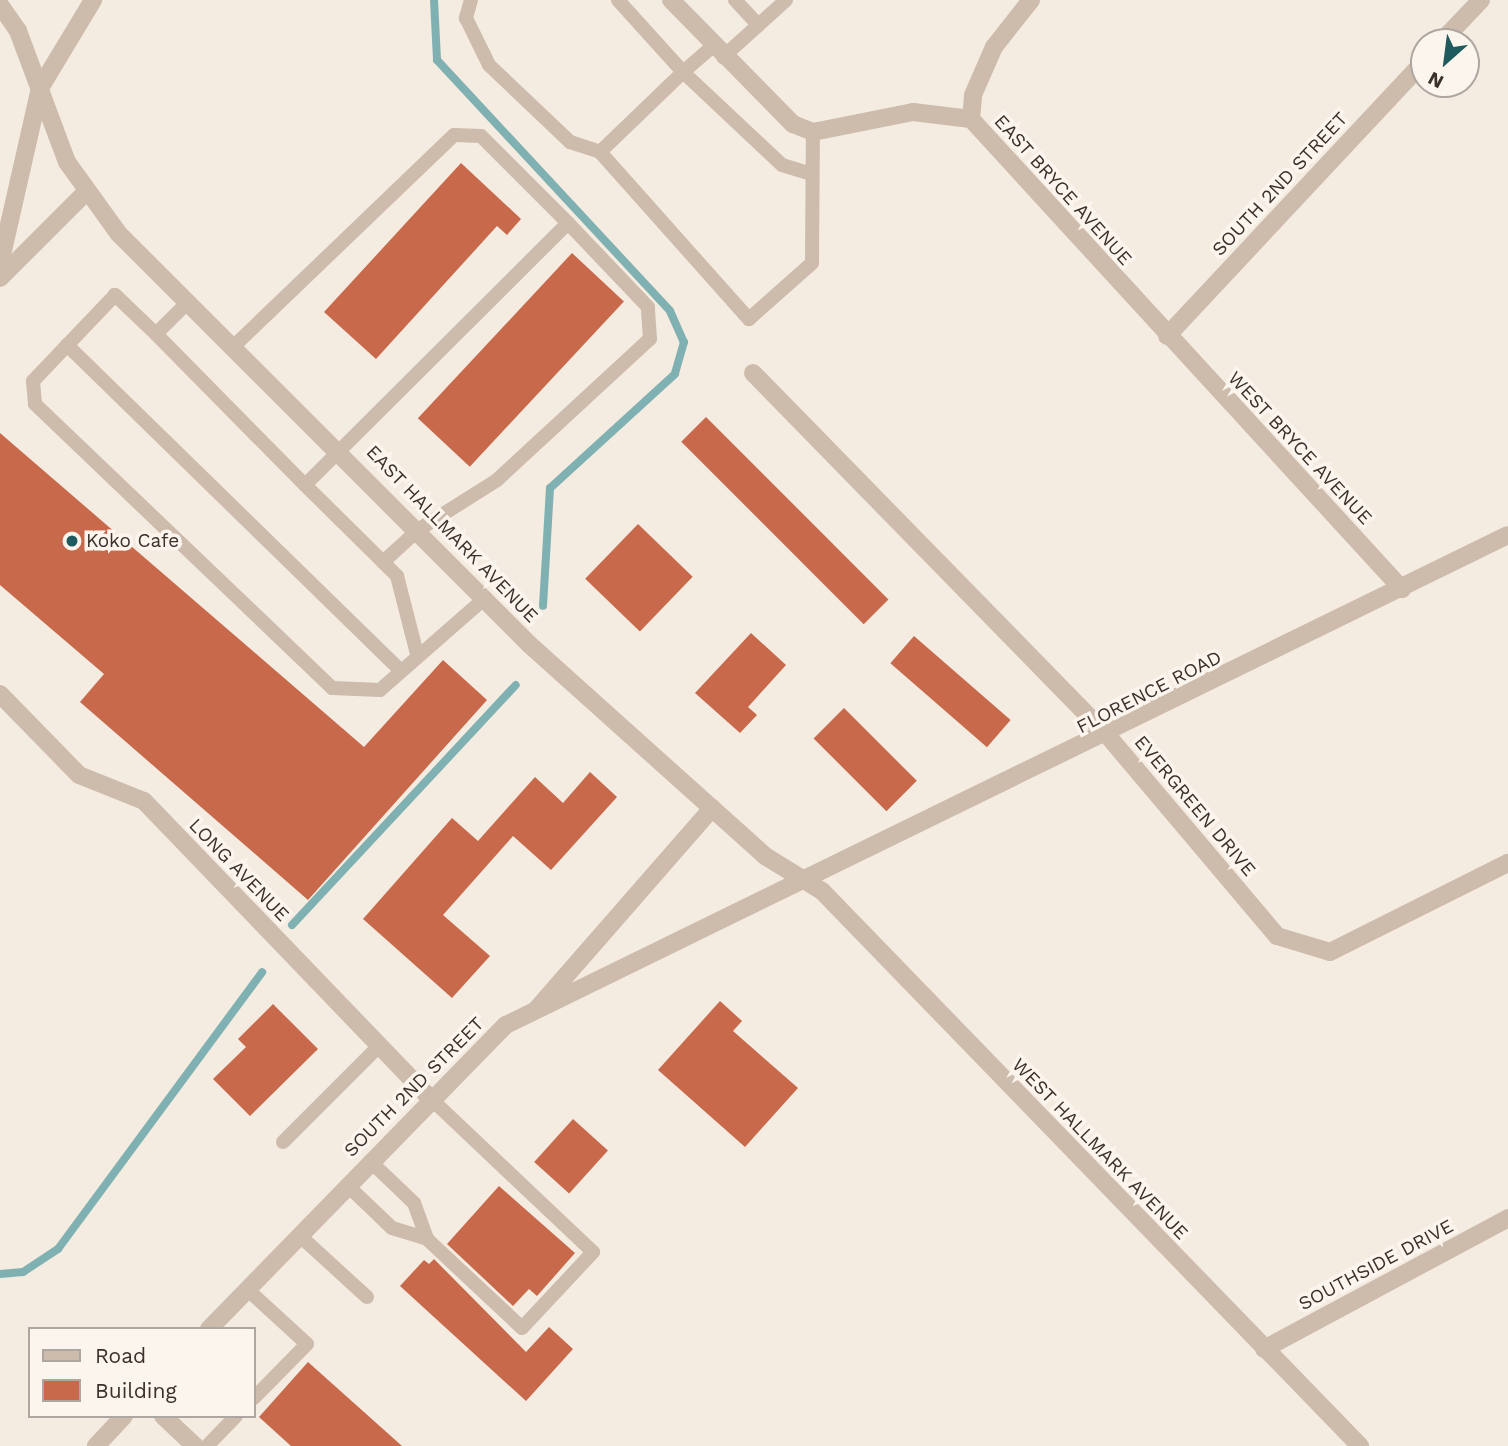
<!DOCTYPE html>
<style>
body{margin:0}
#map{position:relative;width:1508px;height:1446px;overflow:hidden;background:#f4ebe1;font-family:"Work Sans",sans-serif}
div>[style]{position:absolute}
.stream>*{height:8px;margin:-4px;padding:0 4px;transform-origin:4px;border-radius:4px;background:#7fb0b2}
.building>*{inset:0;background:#c8694b;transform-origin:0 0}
.service>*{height:14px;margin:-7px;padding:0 7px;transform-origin:7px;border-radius:7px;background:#cdbbac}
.minor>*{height:18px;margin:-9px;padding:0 9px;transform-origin:9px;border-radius:9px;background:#cdbbac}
.tertiary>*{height:18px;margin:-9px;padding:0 9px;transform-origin:9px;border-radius:9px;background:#cdbbac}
.dots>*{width:19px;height:19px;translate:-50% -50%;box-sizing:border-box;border:4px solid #fbf5ee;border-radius:50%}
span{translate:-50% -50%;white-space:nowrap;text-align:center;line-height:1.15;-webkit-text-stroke:7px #fbf5ee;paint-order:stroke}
.street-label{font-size:19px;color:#3b302b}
.poi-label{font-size:19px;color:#3b302b}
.left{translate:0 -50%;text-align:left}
.legend{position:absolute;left:28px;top:1327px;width:228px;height:91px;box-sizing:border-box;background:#fbf5ee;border:2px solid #aea6a0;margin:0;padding:9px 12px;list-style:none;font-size:21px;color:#3b302b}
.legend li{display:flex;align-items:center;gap:14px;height:35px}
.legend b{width:35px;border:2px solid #aea6a0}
.north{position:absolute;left:1410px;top:28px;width:70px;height:70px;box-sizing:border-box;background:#fbf5ee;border:2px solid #aea6a0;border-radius:50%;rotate:208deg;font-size:19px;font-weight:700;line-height:28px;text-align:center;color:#3b302b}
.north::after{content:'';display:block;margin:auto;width:24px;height:32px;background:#1f5a5e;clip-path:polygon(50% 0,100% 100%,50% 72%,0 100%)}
</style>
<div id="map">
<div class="stream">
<i style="left:434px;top:0;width:60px;rotate:87.1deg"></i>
<i style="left:437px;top:60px;width:342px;rotate:47.1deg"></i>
<i style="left:670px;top:311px;width:34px;rotate:66deg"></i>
<i style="left:684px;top:342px;width:33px;rotate:106deg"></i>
<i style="left:675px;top:374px;width:169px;rotate:137.6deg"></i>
<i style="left:550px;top:488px;width:118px;rotate:93.4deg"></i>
<i style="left:292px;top:925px;width:328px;rotate:-47deg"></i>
<i style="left:0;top:1274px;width:23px;rotate:-5deg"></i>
<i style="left:23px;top:1272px;width:42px;rotate:-33.3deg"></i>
<i style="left:58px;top:1249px;width:344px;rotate:-53.6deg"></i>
</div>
<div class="building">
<i style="clip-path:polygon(461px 163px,521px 219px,507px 235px,497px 226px,376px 359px,324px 312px)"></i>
<i style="left:572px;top:253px;width:71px;height:226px;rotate:43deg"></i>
<i style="left:706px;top:417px;width:258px;height:35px;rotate:45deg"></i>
<i style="clip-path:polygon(0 433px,364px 747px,443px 660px,487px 700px,308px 900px,80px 702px,104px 674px,0 585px)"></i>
<i style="left:638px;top:524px;width:76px;height:76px;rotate:44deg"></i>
<i style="clip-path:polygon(751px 633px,786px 665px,748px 707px,757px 715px,740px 733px,695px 693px)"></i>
<i style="left:914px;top:636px;width:128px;height:36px;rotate:41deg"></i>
<i style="left:844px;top:708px;width:103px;height:43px;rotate:45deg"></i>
<i style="clip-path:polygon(590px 772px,617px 797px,551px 870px,513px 836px,443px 915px,490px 956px,452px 998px,363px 919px,452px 818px,478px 841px,535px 777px,563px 803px)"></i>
<i style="clip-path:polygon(720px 1001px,742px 1021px,733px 1031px,798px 1088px,745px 1147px,658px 1070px)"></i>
<i style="clip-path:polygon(273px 1004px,318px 1049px,250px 1116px,213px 1079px,246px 1047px,238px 1039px)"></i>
<i style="left:573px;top:1119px;width:47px;height:58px;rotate:42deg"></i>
<i style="clip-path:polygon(499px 1186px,575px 1253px,537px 1296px,529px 1289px,513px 1306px,447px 1244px)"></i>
<i style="clip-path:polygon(434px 1259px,526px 1352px,549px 1327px,573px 1349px,526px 1401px,400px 1286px,424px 1260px,429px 1264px)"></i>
<i style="clip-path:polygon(308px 1362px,402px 1446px,291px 1446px,259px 1417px)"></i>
</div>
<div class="service">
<i style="left:471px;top:0;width:19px;rotate:106deg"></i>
<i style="left:466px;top:18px;width:52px;rotate:63.9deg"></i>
<i style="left:489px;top:65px;width:112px;rotate:43.5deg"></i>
<i style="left:570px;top:142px;width:32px;rotate:18deg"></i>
<i style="left:600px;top:152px;width:224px;rotate:48.3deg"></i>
<i style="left:749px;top:319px;width:84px;rotate:-41.6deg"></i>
<i style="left:812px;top:263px;width:131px;rotate:-89.6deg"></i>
<i style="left:735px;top:0;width:34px;rotate:47deg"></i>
<i style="left:713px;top:46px;width:40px;rotate:139deg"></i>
<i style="left:683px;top:72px;width:136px;rotate:43.2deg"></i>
<i style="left:782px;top:165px;width:30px;rotate:17deg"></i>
<i style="left:723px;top:57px;width:85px;rotate:-42.1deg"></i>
<i style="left:600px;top:152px;width:115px;rotate:-43.9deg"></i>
<i style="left:683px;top:72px;width:97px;rotate:-132.1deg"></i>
<i style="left:188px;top:302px;width:45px;rotate:135deg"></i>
<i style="left:156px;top:334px;width:57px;rotate:-136.4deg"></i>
<i style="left:115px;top:295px;width:119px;rotate:133.6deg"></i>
<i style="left:33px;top:381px;width:23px;rotate:85deg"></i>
<i style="left:35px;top:404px;width:411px;rotate:43.7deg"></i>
<i style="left:332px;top:688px;width:48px;rotate:2.4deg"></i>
<i style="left:380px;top:690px;width:140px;rotate:-41.2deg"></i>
<i style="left:156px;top:334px;width:212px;rotate:45.4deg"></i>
<i style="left:305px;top:485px;width:110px;rotate:44.6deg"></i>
<i style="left:383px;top:562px;width:47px;rotate:-42.4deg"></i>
<i style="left:418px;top:530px;width:93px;rotate:-32.3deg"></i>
<i style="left:497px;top:480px;width:208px;rotate:-42.7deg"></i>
<i style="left:650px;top:339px;width:32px;rotate:-94deg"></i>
<i style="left:648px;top:307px;width:116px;rotate:-133.6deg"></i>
<i style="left:568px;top:223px;width:371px;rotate:135.1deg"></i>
<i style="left:67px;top:345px;width:465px;rotate:44.3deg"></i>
<i style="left:234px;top:346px;width:305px;rotate:-43.8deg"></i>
<i style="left:454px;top:135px;width:27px;rotate:2deg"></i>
<i style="left:481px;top:136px;width:123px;rotate:45deg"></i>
<i style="left:383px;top:562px;width:20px;rotate:45deg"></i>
<i style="left:397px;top:576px;width:81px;rotate:75.6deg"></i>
<i style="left:283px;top:1142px;width:134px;rotate:-45deg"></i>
<i style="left:370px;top:1161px;width:61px;rotate:43.7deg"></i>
<i style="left:414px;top:1203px;width:38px;rotate:70deg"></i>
<i style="left:427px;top:1239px;width:130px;rotate:43.1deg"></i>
<i style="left:522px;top:1328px;width:104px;rotate:-46.9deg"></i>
<i style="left:593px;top:1252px;width:223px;rotate:-136.6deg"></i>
<i style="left:347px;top:1185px;width:62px;rotate:43.7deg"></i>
<i style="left:392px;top:1228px;width:37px;rotate:17deg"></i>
<i style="left:299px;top:1235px;width:92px;rotate:42.4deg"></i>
<i style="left:247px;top:1289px;width:81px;rotate:42.5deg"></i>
<i style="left:307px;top:1344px;width:76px;rotate:134.5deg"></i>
<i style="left:207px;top:1446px;width:42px;rotate:-46deg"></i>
</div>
<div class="minor">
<i style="left:671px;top:0;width:174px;rotate:45.5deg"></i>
<i style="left:793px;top:124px;width:22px;rotate:22deg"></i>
<i style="left:813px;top:132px;width:102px;rotate:-11.3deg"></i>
<i style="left:913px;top:112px;width:58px;rotate:6.9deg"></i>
<i style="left:971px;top:119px;width:638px;rotate:47.48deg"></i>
<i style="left:1441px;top:42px;width:58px;rotate:-46.4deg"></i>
<i style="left:971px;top:119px;width:24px;rotate:-85deg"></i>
<i style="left:973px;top:95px;width:52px;rotate:-66.4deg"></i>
<i style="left:994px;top:47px;width:60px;rotate:-51.8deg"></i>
<i style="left:0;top:264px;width:180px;rotate:-77.2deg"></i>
<i style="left:40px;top:88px;width:103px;rotate:-58.9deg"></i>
<i style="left:1167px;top:336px;width:376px;rotate:-46.9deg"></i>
<i style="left:753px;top:373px;width:508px;rotate:45.64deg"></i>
<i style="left:1108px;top:736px;width:262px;rotate:49.8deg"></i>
<i style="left:1277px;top:936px;width:55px;rotate:16.8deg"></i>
<i style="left:1330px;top:952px;width:199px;rotate:-26.6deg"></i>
<i style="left:0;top:694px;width:113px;rotate:45.7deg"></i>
<i style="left:79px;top:775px;width:70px;rotate:21.8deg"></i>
<i style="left:144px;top:801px;width:414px;rotate:46.1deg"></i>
<i style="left:536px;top:1010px;width:268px;rotate:-48.9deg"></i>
<i style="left:1264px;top:1349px;width:277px;rotate:-28.2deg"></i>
<i style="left:163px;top:1416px;width:44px;rotate:43.2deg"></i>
</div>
<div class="tertiary">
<i style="left:0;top:5px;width:32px;rotate:55deg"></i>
<i style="left:18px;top:31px;width:140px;rotate:69.5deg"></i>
<i style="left:67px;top:162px;width:89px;rotate:54.2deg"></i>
<i style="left:119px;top:234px;width:581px;rotate:45deg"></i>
<i style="left:530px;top:645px;width:316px;rotate:41.9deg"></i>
<i style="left:765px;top:856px;width:67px;rotate:31.6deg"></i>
<i style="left:822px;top:891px;width:773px;rotate:45.89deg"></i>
<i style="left:0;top:278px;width:119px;rotate:-45deg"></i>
<i style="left:209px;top:1329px;width:425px;rotate:-45.7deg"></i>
<i style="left:506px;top:1025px;width:1115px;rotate:-26.06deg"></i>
<i style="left:96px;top:1446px;width:41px;rotate:-47deg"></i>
</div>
<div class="dots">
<i style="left:72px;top:541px;background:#1f5a5e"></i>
</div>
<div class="street-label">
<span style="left:1280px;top:184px;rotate:-47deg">SOUTH 2ND STREET</span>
<span style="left:1063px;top:190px;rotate:48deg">EAST BRYCE AVENUE</span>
<span style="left:1300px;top:448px;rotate:47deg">WEST BRYCE AVENUE</span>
<span style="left:452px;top:534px;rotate:46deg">EAST HALLMARK AVENUE</span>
<span style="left:1149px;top:692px;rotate:-27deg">FLORENCE ROAD</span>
<span style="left:1195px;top:806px;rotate:50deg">EVERGREEN DRIVE</span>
<span style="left:239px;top:870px;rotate:46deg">LONG AVENUE</span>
<span style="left:414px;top:1087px;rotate:-45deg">SOUTH 2ND STREET</span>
<span style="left:1100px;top:1149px;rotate:46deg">WEST HALLMARK AVENUE</span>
<span style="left:1376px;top:1265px;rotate:-28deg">SOUTHSIDE DRIVE</span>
</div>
<div class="poi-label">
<span class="left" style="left:86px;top:541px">Koko Cafe</span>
</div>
<ul class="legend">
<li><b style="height:9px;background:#cdbbac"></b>Road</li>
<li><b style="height:19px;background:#c8694b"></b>Building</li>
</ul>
<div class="north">N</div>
</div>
